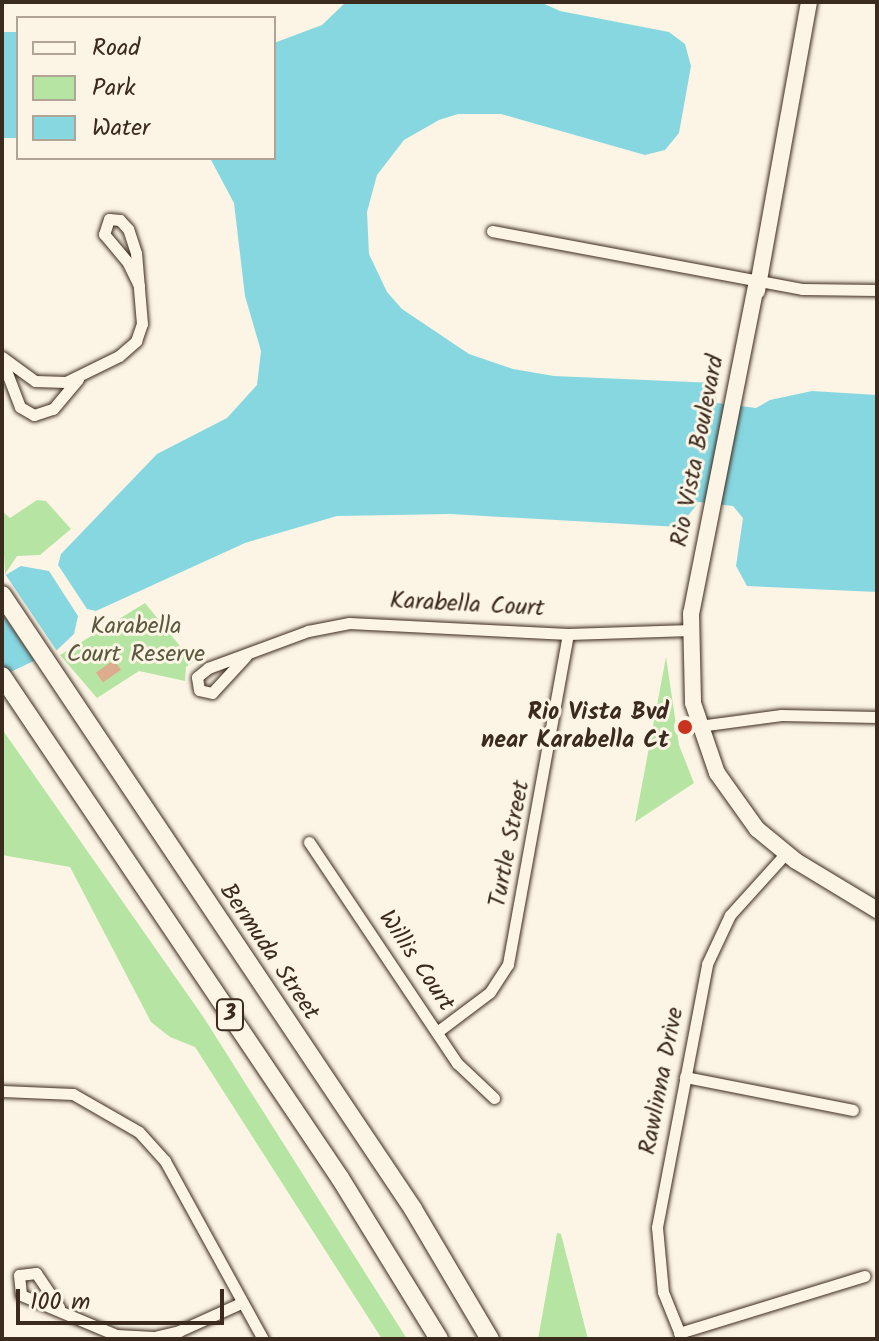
<!DOCTYPE html>
<style>
body{margin:0}
#map{position:relative;width:879px;height:1341px;overflow:hidden;background:#fcf5e5;font-family:Kalam,sans-serif}
div>[style]{position:absolute}
.green>*{inset:0;background:#b6e4a2}
.water>*{inset:0;background:#87d7e1;transform-origin:0 0}
.pier>*{inset:0;background:#fcf5e5}
.building>*{inset:0;background:#ddac8f;transform-origin:0 0}
.roads{filter:drop-shadow(0 0 2px #3b2a1e) drop-shadow(0 0 2px #3b2a1e)}
.street>*{height:11px;margin:-5.5px;padding:0 5.5px;transform-origin:5.5px;border-radius:5.5px;background:#fcf5e5}
.secondary>*{height:16px;margin:-8px;padding:0 8px;transform-origin:8px;border-radius:8px;background:#fcf5e5}
.primary>*{height:18px;margin:-9px;padding:0 9px;transform-origin:9px;border-radius:9px;background:#fcf5e5}
.dots>*{width:22px;height:22px;translate:-50% -50%;box-sizing:border-box;border:4px solid #fcf5e5;border-radius:50%}
span{translate:-50% -50%;white-space:nowrap;text-align:center;line-height:1.15;-webkit-text-stroke:6px #fcf5e5;paint-order:stroke}
.shield-label span{padding:2px 6px;background:#fcf5e5;border:2px solid;border-radius:6px;-webkit-text-stroke-width:0}
.shield-label{font-size:22px;color:#3b2a1e;font-weight:700}
.street-label{font-size:24px;color:#3b2a1e}
.park-label{font-size:24px;color:#5a583f}
.poi-label{font-size:24px;color:#3b2a1e;font-weight:700}
.right{translate:-100% -50%;text-align:right}
.frame{position:absolute;inset:0;border:4px solid #3b2a1e;pointer-events:none}
.legend{position:absolute;left:16px;top:16px;width:260px;height:144px;box-sizing:border-box;background:#fcf5e5;border:2px solid #afa495;margin:0;padding:10px 14px;list-style:none;font-size:24px;color:#3b2a1e}
.legend li{display:flex;align-items:center;gap:16px;height:40px}
.legend b{width:40px;border:2px solid #afa495}
.scale{position:absolute;left:16px;top:1289px;width:208px;height:36px;box-sizing:border-box;border:4px solid #3b2a1e;border-top:0;padding-left:10px;font-size:24px;line-height:28px;white-space:nowrap;color:#3b2a1e;-webkit-text-stroke:6px #fcf5e5;paint-order:stroke}
</style>
<div id="map">
<div class="green">
<i style="clip-path:polygon(37px 500px,46px 501px,71px 529px,40px 555px,17px 556px,5px 574px,2px 511px,10px 518px)"></i>
<i style="clip-path:polygon(145px 603px,193px 662px,186px 667px,185px 681px,139px 671px,97px 698px,60px 655px)"></i>
<i style="clip-path:polygon(666px 657px,679px 745px,694px 783px,635px 822px)"></i>
<i style="clip-path:polygon(2px 729px,204px 1018px,407px 1339px,382px 1339px,195px 1047px,170px 1037px,151px 1022px,70px 867px,2px 855px)"></i>
<i style="clip-path:polygon(557px 1233px,561px 1234px,588px 1339px,538px 1339px)"></i>
</div>
<div class="water">
<i style="clip-path:polygon(346px 2px,540px 2px,560px 11px,669px 32px,685px 44px,691px 66px,679px 133px,665px 150px,645px 155px,501px 114px,458px 114px,439px 120px,404px 140px,377px 175px,367px 212px,369px 254px,387px 292px,402px 309px,469px 354px,513px 369px,554px 376px,714px 383px,717px 403px,756px 408px,770px 400px,812px 391px,877px 395px,877px 592px,747px 586px,736px 566px,743px 518px,733px 506px,699px 502px,679px 527px,450px 514px,337px 516px,245px 543px,96px 611px,87px 609px,58px 565px,61px 554px,157px 454px,227px 418px,257px 385px,261px 351px,245px 296px,234px 203px,210px 158px,274px 158px,274px 43px,322px 25px)"></i>
<i style="left:18px;top:32px;width:106px;height:16px;rotate:90deg"></i>
<i style="clip-path:polygon(21px 566px,49px 571px,78px 616px,74px 634px,57px 650px,2px 676px,2px 577px)"></i>
</div>
<div class="pier">
<i style="clip-path:polygon(3px 571px,59px 654px,36px 663px,2px 613px)"></i>
</div>
<div class="building">
<i style="left:114px;top:660px;width:12px;height:22px;rotate:55deg"></i>
</div>
<div class="roads">
<div class="street">
<i style="left:492px;top:231px;width:315px;rotate:10.6deg"></i>
<i style="left:802px;top:289px;width:75px;rotate:0.8deg"></i>
<i style="left:2px;top:357px;width:41px;rotate:36deg"></i>
<i style="left:35px;top:381px;width:31px;rotate:2deg"></i>
<i style="left:66px;top:382px;width:59px;rotate:-26.1deg"></i>
<i style="left:119px;top:356px;width:23px;rotate:-41deg"></i>
<i style="left:136px;top:341px;width:18px;rotate:-71deg"></i>
<i style="left:142px;top:324px;width:71px;rotate:-94.8deg"></i>
<i style="left:136px;top:253px;width:25px;rotate:-108deg"></i>
<i style="left:128px;top:229px;width:12px;rotate:-132deg"></i>
<i style="left:120px;top:220px;width:11px;rotate:-175deg"></i>
<i style="left:109px;top:219px;width:16px;rotate:108deg"></i>
<i style="left:104px;top:234px;width:38px;rotate:50deg"></i>
<i style="left:128px;top:263px;width:25px;rotate:64deg"></i>
<i style="left:2px;top:360px;width:50px;rotate:69deg"></i>
<i style="left:20px;top:407px;width:16px;rotate:30deg"></i>
<i style="left:34px;top:415px;width:20px;rotate:-18deg"></i>
<i style="left:53px;top:409px;width:39px;rotate:-50deg"></i>
<i style="left:246px;top:656px;width:50px;rotate:132.6deg"></i>
<i style="left:212px;top:693px;width:13px;rotate:-167deg"></i>
<i style="left:199px;top:690px;width:13px;rotate:-99deg"></i>
<i style="left:197px;top:677px;width:14px;rotate:-39deg"></i>
<i style="left:208px;top:668px;width:107px;rotate:-20.3deg"></i>
<i style="left:308px;top:631px;width:42px;rotate:-11deg"></i>
<i style="left:349px;top:623px;width:219px;rotate:2.9deg"></i>
<i style="left:568px;top:634px;width:123px;rotate:-1.9deg"></i>
<i style="left:699px;top:726px;width:83px;rotate:-7.6deg"></i>
<i style="left:781px;top:715px;width:96px;rotate:1.2deg"></i>
<i style="left:309px;top:842px;width:266px;rotate:56.2deg"></i>
<i style="left:457px;top:1063px;width:51px;rotate:43.4deg"></i>
<i style="left:437px;top:1032px;width:66px;rotate:-37deg"></i>
<i style="left:490px;top:992px;width:33px;rotate:-57deg"></i>
<i style="left:508px;top:964px;width:335px;rotate:-79.7deg"></i>
<i style="left:685px;top:1077px;width:171px;rotate:11.1deg"></i>
<i style="left:2px;top:1091px;width:71px;rotate:2.4deg"></i>
<i style="left:73px;top:1094px;width:76px;rotate:29.9deg"></i>
<i style="left:139px;top:1132px;width:39px;rotate:48deg"></i>
<i style="left:165px;top:1161px;width:203px;rotate:61.2deg"></i>
<i style="left:59px;top:1307px;width:41px;rotate:-124.1deg"></i>
<i style="left:36px;top:1273px;width:17px;rotate:173deg"></i>
<i style="left:19px;top:1275px;width:20px;rotate:84deg"></i>
<i style="left:21px;top:1295px;width:103px;rotate:22.8deg"></i>
<i style="left:116px;top:1335px;width:38px;rotate:3deg"></i>
<i style="left:154px;top:1337px;width:26px;rotate:-13deg"></i>
<i style="left:179px;top:1331px;width:68px;rotate:-24.3deg"></i>
<i style="left:679px;top:1333px;width:194px;rotate:-17.1deg"></i>
<i style="left:682px;top:1339px;width:51px;rotate:-112deg"></i>
<i style="left:663px;top:1292px;width:65px;rotate:-95.3deg"></i>
<i style="left:657px;top:1227px;width:268px;rotate:-79.2deg"></i>
<i style="left:707px;top:964px;width:54px;rotate:-64.9deg"></i>
<i style="left:730px;top:915px;width:84px;rotate:-47.9deg"></i>
</div>
<div class="secondary">
<i style="left:757px;top:281px;width:338px;rotate:101.2deg"></i>
<i style="left:691px;top:613px;width:90px;rotate:88.7deg"></i>
<i style="left:693px;top:703px;width:74px;rotate:71.1deg"></i>
<i style="left:717px;top:773px;width:69px;rotate:54.5deg"></i>
<i style="left:757px;top:829px;width:50px;rotate:39.4deg"></i>
<i style="left:796px;top:861px;width:95px;rotate:31.2deg"></i>
<i style="left:757px;top:291px;width:294px;rotate:-79.8deg"></i>
</div>
<div class="primary">
<i style="left:2px;top:595px;width:739px;rotate:56.2deg"></i>
<i style="left:413px;top:1209px;width:151px;rotate:59.4deg"></i>
<i style="left:2px;top:676px;width:605px;rotate:56.05deg"></i>
<i style="left:340px;top:1178px;width:189px;rotate:58.4deg"></i>
</div>
</div>
<div class="dots">
<i style="left:685px;top:727px;background:#c8321e"></i>
</div>
<div class="shield-label">
<span style="left:230px;top:1015px">3</span>
</div>
<div class="street-label">
<span style="left:698px;top:451px;rotate:-79deg">Rio Vista Boulevard</span>
<span style="left:467px;top:605px;rotate:3deg">Karabella Court</span>
<span style="left:510px;top:844px;rotate:-79deg">Turtle Street</span>
<span style="left:269px;top:952px;rotate:56deg">Bermuda Street</span>
<span style="left:416px;top:961px;rotate:56deg">Willis Court</span>
<span style="left:662px;top:1081px;rotate:-79deg">Rawlinna Drive</span>
</div>
<div class="park-label">
<span style="left:136px;top:641px">Karabella<br>Court Reserve</span>
</div>
<div class="poi-label">
<span class="right" style="left:669px;top:727px">Rio Vista Bvd<br>near Karabella Ct</span>
</div>
<div class="frame"></div>
<ul class="legend">
<li><b style="height:10px;background:#fcf5e5"></b>Road</li>
<li><b style="height:22px;background:#b6e4a2"></b>Park</li>
<li><b style="height:22px;background:#87d7e1"></b>Water</li>
</ul>
<div class="scale">100 m</div>
</div>
